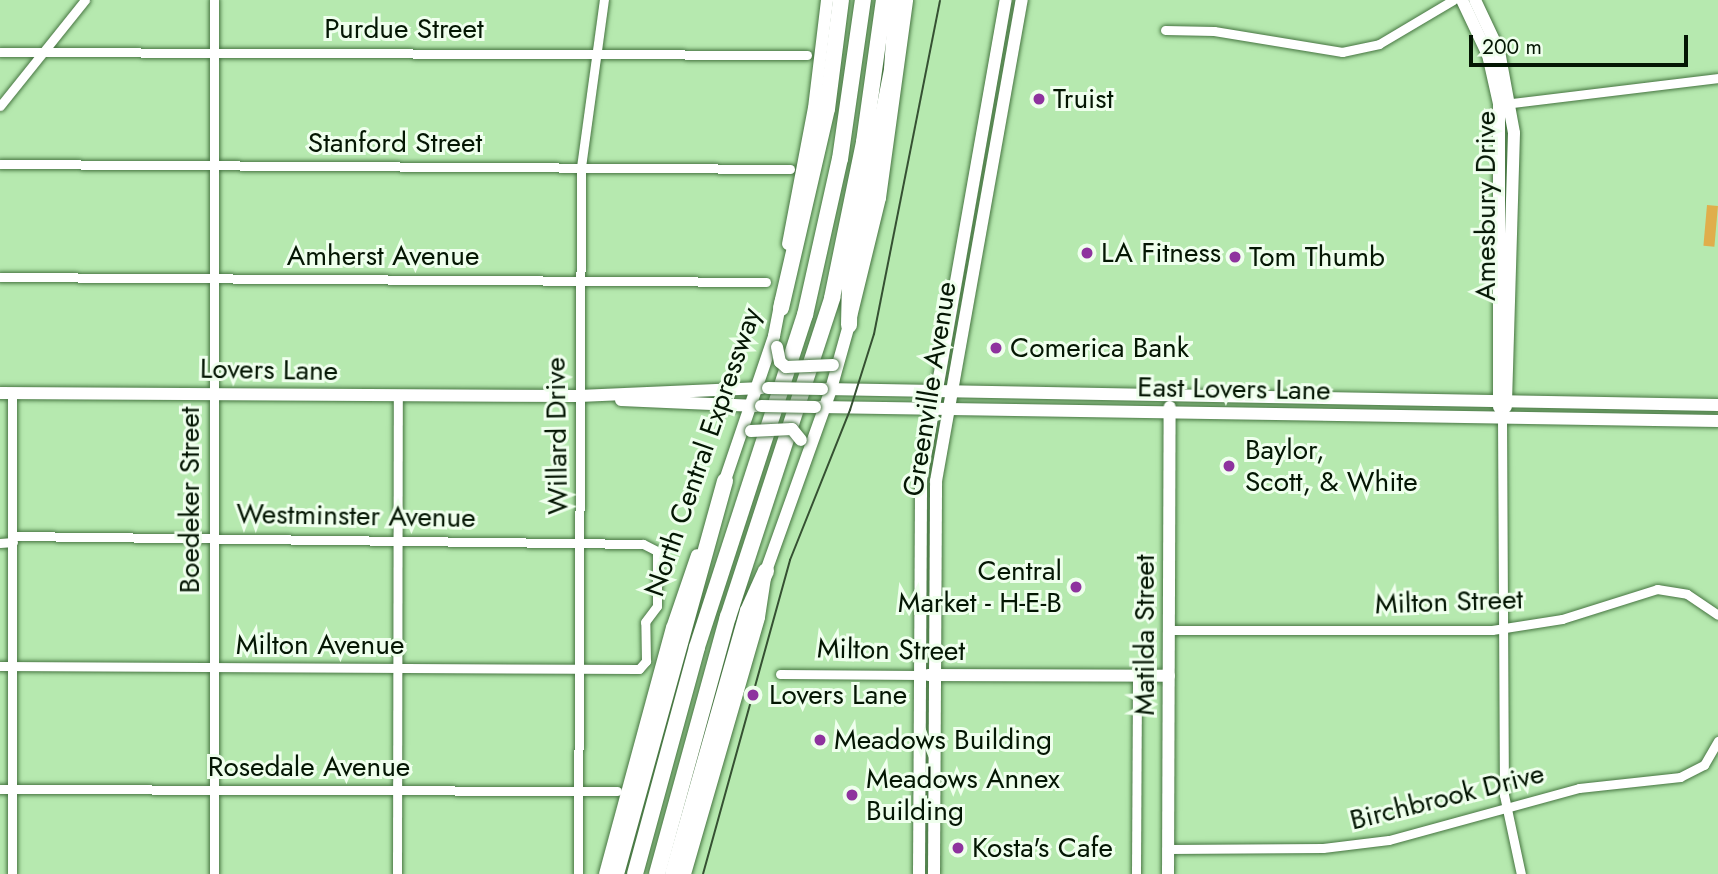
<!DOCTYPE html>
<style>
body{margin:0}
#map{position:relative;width:1718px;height:874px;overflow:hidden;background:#b6e9af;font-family:Jost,sans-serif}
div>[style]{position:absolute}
.green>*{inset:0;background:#e0ae4b;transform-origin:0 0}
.roads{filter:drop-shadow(0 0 2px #467541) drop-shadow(0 0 2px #467541)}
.street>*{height:9px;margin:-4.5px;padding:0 4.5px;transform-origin:4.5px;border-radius:4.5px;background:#fff}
.secondary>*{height:12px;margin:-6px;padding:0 6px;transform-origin:6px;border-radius:6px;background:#fff}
.highway>*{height:16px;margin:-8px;padding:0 8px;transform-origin:8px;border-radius:8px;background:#fff}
.tram>*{height:2px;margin:-1px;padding:0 1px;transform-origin:1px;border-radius:1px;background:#355032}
.bridges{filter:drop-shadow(0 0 2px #467541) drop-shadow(0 0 2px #467541)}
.secondary-bridge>*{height:12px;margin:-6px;padding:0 6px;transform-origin:6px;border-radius:6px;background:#fff}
.dots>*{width:19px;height:19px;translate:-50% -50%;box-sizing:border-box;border:4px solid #efffed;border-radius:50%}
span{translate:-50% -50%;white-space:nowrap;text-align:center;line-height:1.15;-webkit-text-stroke:6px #efffed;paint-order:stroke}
.street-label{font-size:28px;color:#041603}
.poi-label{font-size:28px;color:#041603}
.left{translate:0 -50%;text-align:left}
.right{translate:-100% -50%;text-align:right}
.scale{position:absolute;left:1469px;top:35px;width:219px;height:32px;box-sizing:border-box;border:4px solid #041603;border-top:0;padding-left:9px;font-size:21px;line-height:24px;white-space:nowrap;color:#041603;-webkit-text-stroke:5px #efffed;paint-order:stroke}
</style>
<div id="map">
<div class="green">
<i style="left:1707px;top:205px;width:11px;height:41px;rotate:5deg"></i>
</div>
<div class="roads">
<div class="street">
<i style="left:214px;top:0;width:874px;rotate:90deg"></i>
<i style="left:1165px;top:30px;width:49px;rotate:1.2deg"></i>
<i style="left:1214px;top:31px;width:130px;rotate:9.3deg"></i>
<i style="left:1342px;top:52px;width:38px;rotate:-12deg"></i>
<i style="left:1379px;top:44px;width:86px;rotate:-30.7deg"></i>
<i style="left:0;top:52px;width:807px;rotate:0.21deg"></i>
<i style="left:1504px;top:104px;width:216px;rotate:-6.9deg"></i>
<i style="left:0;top:106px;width:136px;rotate:-51.3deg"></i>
<i style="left:0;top:164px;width:790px;rotate:0.36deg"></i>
<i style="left:0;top:277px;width:766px;rotate:0.37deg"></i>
<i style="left:12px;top:393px;width:481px;rotate:90deg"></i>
<i style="left:1502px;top:418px;width:377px;rotate:89.7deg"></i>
<i style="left:1504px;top:795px;width:81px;rotate:77.9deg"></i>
<i style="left:0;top:543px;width:13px;rotate:-4deg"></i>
<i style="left:1170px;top:630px;width:322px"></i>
<i style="left:1492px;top:630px;width:71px;rotate:-8.9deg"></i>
<i style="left:1562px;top:619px;width:100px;rotate:-17.5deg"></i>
<i style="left:1657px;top:589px;width:30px;rotate:9deg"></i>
<i style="left:1687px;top:594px;width:37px;rotate:34deg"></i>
<i style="left:0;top:666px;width:639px;rotate:0.27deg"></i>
<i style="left:639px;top:669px;width:11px;rotate:-49deg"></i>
<i style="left:646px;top:661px;width:39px;rotate:-91deg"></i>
<i style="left:645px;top:622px;width:20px;rotate:-53deg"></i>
<i style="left:657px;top:606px;width:55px;rotate:-90deg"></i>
<i style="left:657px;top:551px;width:16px;rotate:-153deg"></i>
<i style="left:643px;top:544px;width:630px;rotate:-179.27deg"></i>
<i style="left:780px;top:674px;width:140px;rotate:0.4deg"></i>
<i style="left:0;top:789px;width:617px;rotate:0.19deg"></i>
<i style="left:1168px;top:849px;width:155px;rotate:-0.4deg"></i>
<i style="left:1323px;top:848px;width:66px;rotate:-6.9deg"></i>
<i style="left:1389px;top:840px;width:197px;rotate:-15.3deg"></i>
<i style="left:1579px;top:788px;width:102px;rotate:-6.2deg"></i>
<i style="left:1680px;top:777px;width:27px;rotate:-27deg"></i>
<i style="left:1704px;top:765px;width:28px;rotate:-60deg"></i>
<i style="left:397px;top:874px;width:478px;rotate:-89.9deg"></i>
<i style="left:578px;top:874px;width:707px;rotate:-89.76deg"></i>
<i style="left:581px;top:167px;width:169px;rotate:-82.2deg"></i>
<i style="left:1136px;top:874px;width:198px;rotate:-89.7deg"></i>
</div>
<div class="secondary">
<i style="left:1462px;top:0;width:61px;rotate:64.7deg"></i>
<i style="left:1488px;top:55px;width:50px;rotate:77.3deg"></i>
<i style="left:1499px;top:104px;width:303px;rotate:90deg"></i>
<i style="left:1475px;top:0;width:56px;rotate:64.8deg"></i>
<i style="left:1499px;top:51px;width:83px;rotate:79.6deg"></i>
<i style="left:1514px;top:133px;width:274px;rotate:91.7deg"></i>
<i style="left:788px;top:244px;width:138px;rotate:-79.2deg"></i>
<i style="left:814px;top:108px;width:109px;rotate:-83.1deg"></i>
<i style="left:825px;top:389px;width:893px;rotate:1.03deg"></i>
<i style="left:0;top:393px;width:579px;rotate:0.3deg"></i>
<i style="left:579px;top:396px;width:183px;rotate:-2.5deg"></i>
<i style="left:621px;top:400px;width:136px;rotate:2.5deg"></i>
<i style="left:819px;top:407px;width:899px;rotate:0.89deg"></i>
<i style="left:722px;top:489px;width:162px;rotate:-71.2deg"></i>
<i style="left:774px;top:336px;width:37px;rotate:-79deg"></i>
<i style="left:928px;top:675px;width:241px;rotate:0.2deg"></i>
<i style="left:605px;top:874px;width:255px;rotate:-74.8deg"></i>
<i style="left:672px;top:628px;width:77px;rotate:-71.1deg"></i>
<i style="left:685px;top:874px;width:267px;rotate:-73.9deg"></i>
<i style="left:759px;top:617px;width:47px;rotate:-81.3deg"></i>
<i style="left:766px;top:571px;width:193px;rotate:-70.3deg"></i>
<i style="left:831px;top:389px;width:66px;rotate:-74.3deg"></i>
<i style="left:849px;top:325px;width:131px;rotate:-76.3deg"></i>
<i style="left:880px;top:198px;width:200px;rotate:-82.2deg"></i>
<i style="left:919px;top:874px;width:394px;rotate:-89.7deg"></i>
<i style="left:921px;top:480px;width:487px;rotate:-80deg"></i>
<i style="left:934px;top:874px;width:393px;rotate:-89.7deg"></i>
<i style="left:936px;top:481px;width:489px;rotate:-79.9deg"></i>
<i style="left:1168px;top:874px;width:467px;rotate:-89.8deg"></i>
</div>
<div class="highway">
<i style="left:781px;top:308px;width:204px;rotate:-77deg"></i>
<i style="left:827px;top:109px;width:110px;rotate:-82.7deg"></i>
<i style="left:849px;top:325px;width:43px;rotate:-88.7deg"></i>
<i style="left:850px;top:282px;width:217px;rotate:-78.8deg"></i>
<i style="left:892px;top:69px;width:69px;rotate:-85.9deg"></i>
<i style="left:616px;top:874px;width:408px;rotate:-74.5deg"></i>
<i style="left:635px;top:874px;width:235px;rotate:-74.7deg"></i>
<i style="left:697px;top:647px;width:349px;rotate:-72deg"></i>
<i style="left:805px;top:315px;width:160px;rotate:-77.4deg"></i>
<i style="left:840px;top:159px;width:161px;rotate:-81.8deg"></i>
<i style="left:657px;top:874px;width:267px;rotate:-74.6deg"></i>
<i style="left:728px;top:617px;width:336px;rotate:-71.9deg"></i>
<i style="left:832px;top:298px;width:159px;rotate:-78.4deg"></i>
<i style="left:864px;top:142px;width:143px;rotate:-82deg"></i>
<i style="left:673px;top:874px;width:273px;rotate:-74.1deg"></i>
<i style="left:748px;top:611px;width:44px;rotate:-65.8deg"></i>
</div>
</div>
<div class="tram">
<i style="left:703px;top:874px;width:326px;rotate:-74.5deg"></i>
<i style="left:790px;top:560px;width:162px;rotate:-68.2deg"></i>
<i style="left:850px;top:410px;width:80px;rotate:-72.5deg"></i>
<i style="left:874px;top:334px;width:340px;rotate:-78.8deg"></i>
</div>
<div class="bridges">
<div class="secondary-bridge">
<i style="left:777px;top:347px;width:15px;rotate:79deg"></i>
<i style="left:780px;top:362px;width:8px;rotate:40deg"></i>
<i style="left:786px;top:367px;width:47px;rotate:-2.4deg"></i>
<i style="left:768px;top:388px;width:54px;rotate:1.1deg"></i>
<i style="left:761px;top:406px;width:54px;rotate:1.1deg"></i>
<i style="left:751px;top:431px;width:41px;rotate:-2.8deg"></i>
<i style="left:792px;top:429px;width:14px;rotate:51deg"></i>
</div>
</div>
<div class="dots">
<i style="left:1039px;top:99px;background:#8e339e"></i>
<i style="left:1087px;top:253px;background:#8e339e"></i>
<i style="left:1235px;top:257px;background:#8e339e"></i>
<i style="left:996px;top:348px;background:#8e339e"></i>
<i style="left:1229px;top:466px;background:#8e339e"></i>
<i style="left:1076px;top:587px;background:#8e339e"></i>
<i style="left:753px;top:695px;background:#8e339e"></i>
<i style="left:820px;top:740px;background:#8e339e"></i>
<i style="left:852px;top:795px;background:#8e339e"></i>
<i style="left:958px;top:848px;background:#8e339e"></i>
</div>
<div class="street-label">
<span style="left:404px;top:29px">Purdue Street</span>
<span style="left:395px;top:143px">Stanford Street</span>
<span style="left:1486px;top:206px;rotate:-90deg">Amesbury Drive</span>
<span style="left:383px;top:256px">Amherst Avenue</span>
<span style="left:269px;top:370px;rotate:1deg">Lovers Lane</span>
<span style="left:930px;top:389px;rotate:-81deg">Greenville Avenue</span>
<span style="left:1234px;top:389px;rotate:1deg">East Lovers Lane</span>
<span style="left:557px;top:436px;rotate:-91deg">Willard Drive</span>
<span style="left:703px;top:452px;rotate:-71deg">North Central Expressway</span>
<span style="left:190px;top:500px;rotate:-90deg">Boedeker Street</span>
<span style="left:356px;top:516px;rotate:1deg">Westminster Avenue</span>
<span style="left:1449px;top:602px;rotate:-2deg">Milton Street</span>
<span style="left:1145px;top:635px;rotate:-90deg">Matilda Street</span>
<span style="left:320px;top:645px">Milton Avenue</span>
<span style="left:891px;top:650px;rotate:1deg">Milton Street</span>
<span style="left:309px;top:767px">Rosedale Avenue</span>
<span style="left:1447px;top:797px;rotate:-14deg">Birchbrook Drive</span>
</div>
<div class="poi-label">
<span class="left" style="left:1053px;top:99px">Truist</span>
<span class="left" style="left:1101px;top:253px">LA Fitness</span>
<span class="left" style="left:1249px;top:257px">Tom Thumb</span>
<span class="left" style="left:1010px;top:348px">Comerica Bank</span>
<span class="left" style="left:1245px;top:466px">Baylor,<br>Scott, &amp; White</span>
<span class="right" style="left:1062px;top:587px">Central<br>Market - H-E-B</span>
<span class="left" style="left:769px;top:695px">Lovers Lane</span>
<span class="left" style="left:834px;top:740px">Meadows Building</span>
<span class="left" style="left:866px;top:795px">Meadows Annex<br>Building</span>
<span class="left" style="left:972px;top:848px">Kosta's Cafe</span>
</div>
<div class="scale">200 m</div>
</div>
